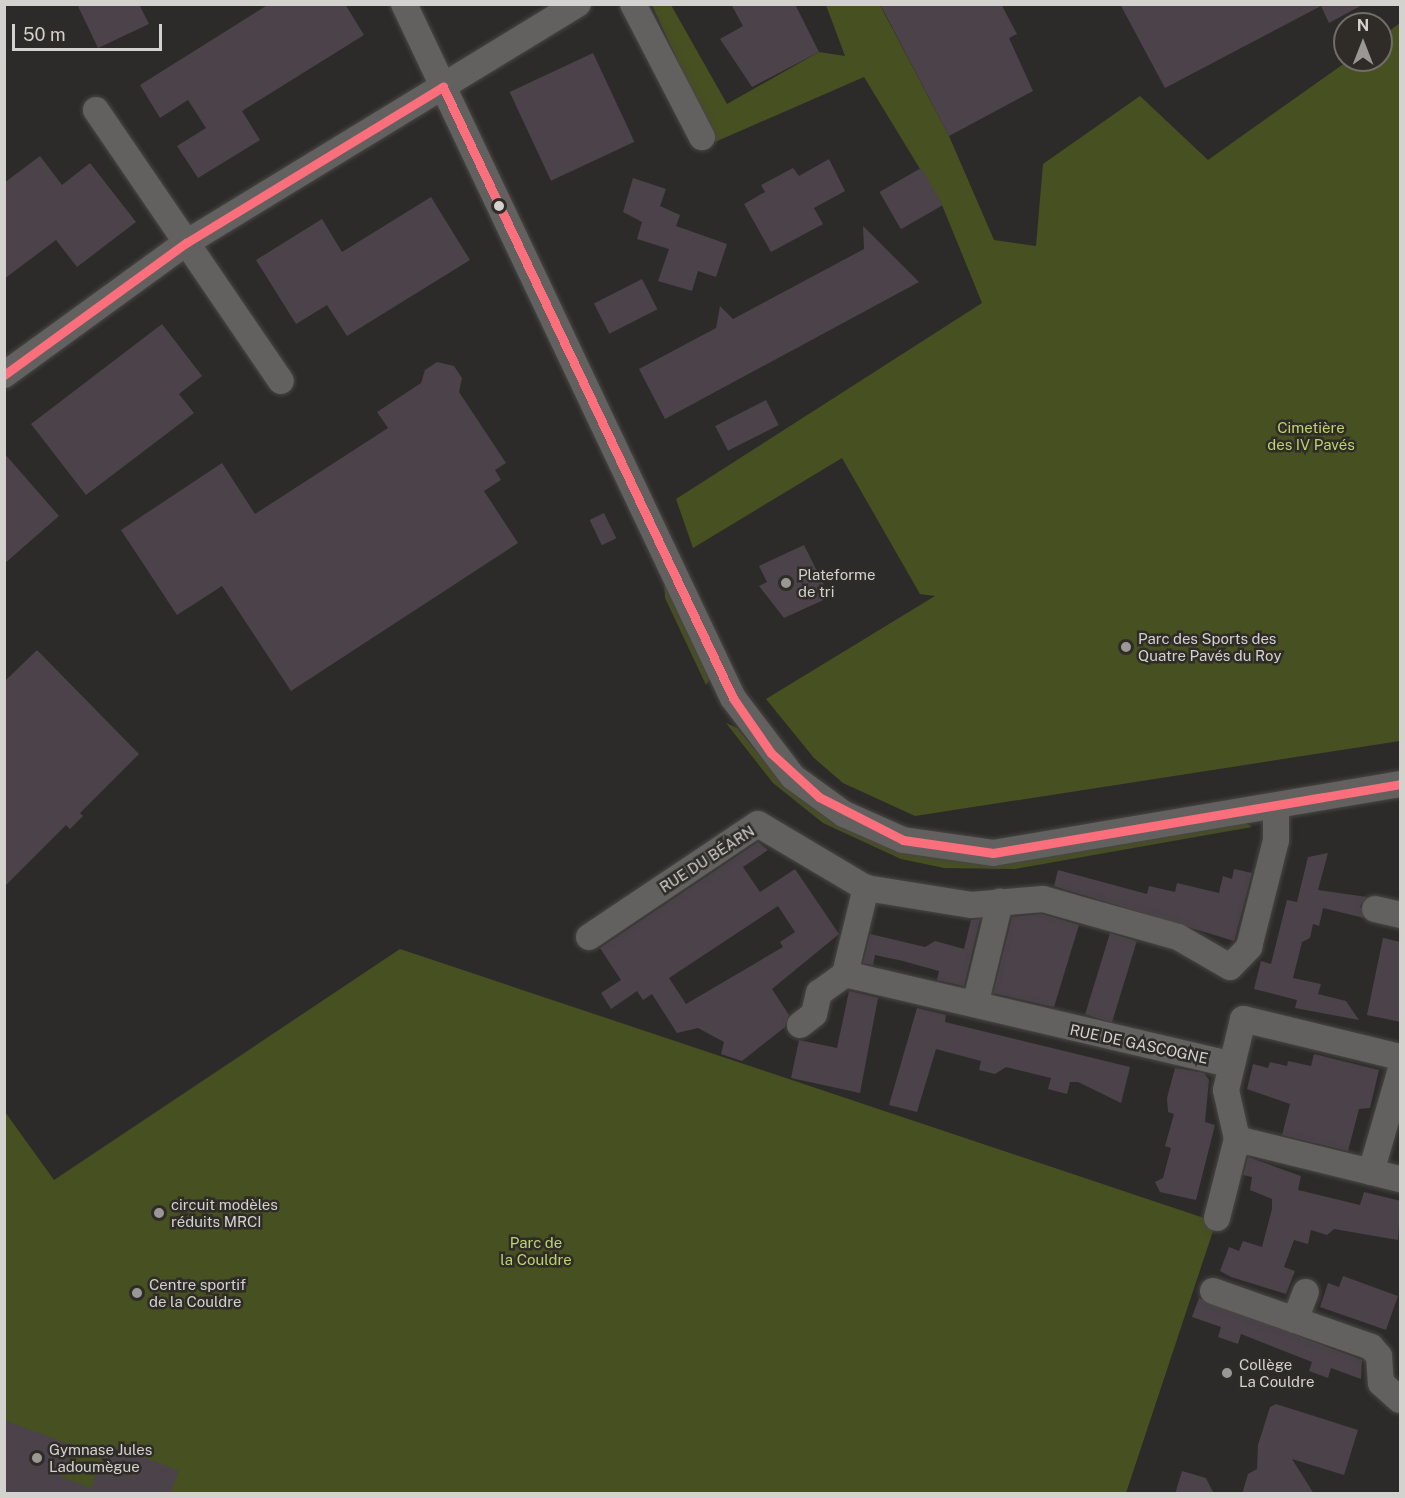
<!DOCTYPE html>
<meta charset="utf-8">
<style>
body{margin:0}
#map{position:relative;width:1405px;height:1498px;overflow:hidden;background:#2d2b29;font-family:"Public Sans",sans-serif}
div>[style]{position:absolute}
.green>*{inset:0;background:#475020}
.building>*{inset:0;background:#4b424a;transform-origin:0 0}
.roads{filter:drop-shadow(0 0 2px #484644) drop-shadow(0 0 2px #484644)}
.minor>*{height:26px;margin:-13px;padding:0 13px;transform-origin:13px;border-radius:13px;background:#63615f}
.bus-1>*{height:9px;margin:-4.5px;padding:0 4.5px;transform-origin:4.5px;border-radius:4.5px;background:#fb6e7b}
.dots>*{width:16px;height:16px;translate:-50% -50%;box-sizing:border-box;border:3px solid #2f2c27;border-radius:50%}
span{translate:-50% -50%;white-space:nowrap;text-align:center;line-height:1.15;-webkit-text-stroke:5px #2f2c27;paint-order:stroke}
.park-label{font-size:15px;color:#bed46f}
.poi-label{font-size:15px;color:#d4d2cf}
.left{translate:0 -50%;text-align:left}
.street-label{font-size:15px;color:#d4d2cf}
.frame{position:absolute;inset:0;border:6px solid #d4d2cf;pointer-events:none}
.north{position:absolute;left:1333px;top:12px;width:60px;height:60px;box-sizing:border-box;background:#2f2c27;border:2px solid #716e6a;border-radius:50%;rotate:0deg;font-size:16px;font-weight:700;line-height:24px;text-align:center;color:#d4d2cf}
.north::after{content:'';display:block;margin:auto;width:21px;height:27px;background:#9a9895;clip-path:polygon(50% 0,100% 100%,50% 72%,0 100%)}
.scale{position:absolute;left:12px;top:24px;width:150px;height:27px;box-sizing:border-box;border:3px solid #d4d2cf;border-top:0;padding-left:8px;font-size:18px;line-height:21px;white-space:nowrap;color:#d4d2cf;-webkit-text-stroke:4px #2f2c27;paint-order:stroke}
</style>
<div id="map">
<div class="green">
<i style="clip-path:polygon(652px 5px,671px 5px,727px 104px,819px 52px,845px 56px,826px 5px,880px 5px,949px 136px,994px 240px,1036px 246px,1043px 164px,1140px 96px,1208px 160px,1349px 60px,1381px 60px,1381px 37px,1400px 23px,1400px 741px,915px 816px,843px 783px,814px 758px,766px 699px,935px 596px,920px 594px,842px 458px,693px 548px,676px 499px,982px 303px,942px 205px,864px 77px,715px 142px)"></i>
<i style="clip-path:polygon(664px 578px,711px 677px,706px 685px,665px 598px)"></i>
<i style="clip-path:polygon(726px 723px,737px 728px,777px 776px,915px 854px,984px 864px,1246px 823px,1252px 827px,1015px 869px,944px 868px,901px 859px,823px 823px,773px 783px)"></i>
<i style="clip-path:polygon(400px 949px,1216px 1222px,1126px 1493px,5px 1493px,5px 1112px,54px 1180px)"></i>
</div>
<div class="building">
<i style="clip-path:polygon(77px 4px,139px 4px,149px 24px,98px 48px)"></i>
<i style="clip-path:polygon(269px 4px,345px 4px,364px 35px,242px 111px,260px 140px,198px 178px,177px 146px,206px 128px,188px 100px,160px 118px,140px 85px)"></i>
<i style="clip-path:polygon(731px 4px,795px 4px,819px 52px,752px 87px,720px 39px,743px 26px)"></i>
<i style="clip-path:polygon(880px 4px,1001px 4px,1017px 34px,1009px 38px,1033px 91px,949px 136px)"></i>
<i style="clip-path:polygon(1120px 4px,1364px 4px,1329px 23px,1321px 6px,1165px 88px)"></i>
<i style="left:593px;top:53px;width:98px;height:92px;rotate:65deg"></i>
<i style="clip-path:polygon(40px 156px,62px 185px,90px 163px,136px 222px,77px 267px,56px 240px,4px 279px,4px 183px)"></i>
<i style="clip-path:polygon(829px 159px,845px 191px,814px 208px,823px 224px,771px 252px,744px 204px,765px 192px,761px 185px,793px 168px,799px 176px)"></i>
<i style="left:921px;top:168px;width:43px;height:48px;rotate:60deg"></i>
<i style="clip-path:polygon(633px 178px,666px 189px,660px 206px,680px 215px,676px 226px,727px 244px,716px 277px,698px 271px,692px 291px,658px 281px,669px 249px,637px 239px,642px 222px,623px 212px)"></i>
<i style="clip-path:polygon(431px 197px,470px 260px,347px 336px,327px 305px,296px 324px,256px 260px,322px 219px,342px 252px)"></i>
<i style="clip-path:polygon(863px 226px,919px 282px,665px 419px,639px 369px,716px 328px,720px 306px,733px 319px,864px 249px)"></i>
<i style="left:642px;top:279px;width:34px;height:54px;rotate:63deg"></i>
<i style="clip-path:polygon(162px 324px,202px 376px,179px 394px,194px 413px,86px 495px,31px 424px)"></i>
<i style="clip-path:polygon(437px 362px,454px 366px,462px 378px,459px 392px,506px 463px,495px 470px,501px 480px,484px 491px,518px 543px,291px 691px,222px 586px,177px 615px,121px 530px,222px 463px,255px 514px,388px 428px,377px 412px,421px 383px,425px 370px)"></i>
<i style="left:766px;top:400px;width:28px;height:57px;rotate:63deg"></i>
<i style="clip-path:polygon(4px 453px,59px 516px,4px 564px)"></i>
<i style="left:604px;top:513px;width:28px;height:16px;rotate:64deg"></i>
<i style="clip-path:polygon(804px 545px,830px 597px,784px 618px,759px 586px,767px 582px,759px 566px)"></i>
<i style="clip-path:polygon(37px 650px,139px 754px,80px 813px,83px 816px,70px 829px,66px 825px,4px 887px,4px 682px)"></i>
<i style="clip-path:polygon(evenodd,758px 842px,768px 850px,743px 867px,760px 892px,795px 869px,839px 934px,772px 989px,789px 1015px,785px 1027px,742px 1061px,721px 1054px,724px 1042px,698px 1028px,677px 1033px,652px 994px,643px 1000px,637px 991px,611px 1009px,601px 993px,621px 980px,600px 948px,758px 842px,778px 906px,795px 932px,780px 942px,783px 947px,686px 1004px,669px 978px,778px 906px)"></i>
<i style="clip-path:polygon(1328px 853px,1318px 890px,1367px 897px,1360px 906px,1364px 918px,1323px 908px,1319px 926px,1313px 924px,1310px 938px,1302px 942px,1293px 978px,1321px 984px,1318px 994px,1346px 1001px,1359px 1020px,1295px 1008px,1297px 1000px,1254px 989px,1261px 961px,1271px 964px,1287px 900px,1297px 902px,1308px 857px)"></i>
<i style="clip-path:polygon(1234px 869px,1252px 873px,1234px 941px,1054px 886px,1058px 870px,1147px 894px,1149px 886px,1175px 892px,1177px 883px,1219px 893px,1223px 876px,1232px 879px)"></i>
<i style="clip-path:polygon(1042px 914px,1079px 925px,1054px 1007px,993px 993px,1012px 917px)"></i>
<i style="clip-path:polygon(980px 919px,964px 986px,937px 980px,939px 971px,903px 961px,875px 955px,873px 965px,863px 963px,870px 934px,925px 947px,935px 941px,964px 949px,971px 920px)"></i>
<i style="left:1110px;top:933px;width:28px;height:85px;rotate:17deg"></i>
<i style="clip-path:polygon(1383px 938px,1401px 942px,1401px 1022px,1367px 1015px)"></i>
<i style="clip-path:polygon(849px 991px,878px 998px,860px 1093px,791px 1078px,799px 1040px,837px 1048px)"></i>
<i style="clip-path:polygon(917px 1008px,946px 1015px,945px 1022px,1130px 1067px,1121px 1103px,1078px 1082px,1070px 1082px,1067px 1094px,1048px 1089px,1051px 1078px,1006px 1067px,995px 1074px,979px 1070px,981px 1061px,936px 1049px,917px 1112px,889px 1105px)"></i>
<i style="clip-path:polygon(1314px 1054px,1379px 1070px,1370px 1108px,1359px 1109px,1348px 1151px,1282px 1135px,1290px 1104px,1247px 1089px,1253px 1064px,1268px 1068px,1270px 1062px,1287px 1066px,1288px 1061px,1311px 1066px)"></i>
<i style="clip-path:polygon(1175px 1068px,1204px 1073px,1209px 1080px,1205px 1122px,1215px 1125px,1196px 1200px,1160px 1192px,1155px 1182px,1163px 1178px,1171px 1148px,1165px 1146px,1174px 1114px,1168px 1112px,1167px 1098px)"></i>
<i style="clip-path:polygon(1248px 1157px,1301px 1176px,1298px 1190px,1360px 1205px,1364px 1192px,1401px 1201px,1398px 1240px,1334px 1229px,1327px 1235px,1311px 1230px,1308px 1244px,1294px 1240px,1284px 1267px,1295px 1271px,1286px 1294px,1231px 1277px,1220px 1271px,1229px 1247px,1239px 1251px,1243px 1241px,1262px 1247px,1272px 1209px,1272px 1199px,1250px 1190px,1252px 1177px,1243px 1175px)"></i>
<i style="clip-path:polygon(1343px 1276px,1398px 1296px,1386px 1330px,1320px 1307px,1328px 1283px,1339px 1287px)"></i>
<i style="clip-path:polygon(1199px 1298px,1362px 1360px,1361px 1379px,1331px 1368px,1328px 1378px,1309px 1371px,1312px 1362px,1241px 1334px,1238px 1344px,1218px 1337px,1221px 1327px,1192px 1317px)"></i>
<i style="clip-path:polygon(1276px 1404px,1358px 1430px,1344px 1475px,1292px 1459px,1314px 1494px,1242px 1494px,1248px 1474px,1257px 1469px,1258px 1445px,1270px 1407px)"></i>
<i style="clip-path:polygon(4px 1420px,74px 1446px,61px 1477px,91px 1488px,109px 1444px,179px 1471px,170px 1494px,4px 1494px)"></i>
<i style="clip-path:polygon(1182px 1471px,1206px 1478px,1214px 1494px,1175px 1494px)"></i>
</div>
<div class="roads">
<div class="minor">
<i style="left:404px;top:4px;width:768px;rotate:64.64deg"></i>
<i style="left:733px;top:698px;width:99px;rotate:52.8deg"></i>
<i style="left:793px;top:777px;width:63px;rotate:36deg"></i>
<i style="left:844px;top:814px;width:64px;rotate:23.8deg"></i>
<i style="left:903px;top:840px;width:91px;rotate:8.2deg"></i>
<i style="left:993px;top:853px;width:413px;rotate:-9.6deg"></i>
<i style="left:633px;top:4px;width:150px;rotate:62.6deg"></i>
<i style="left:96px;top:110px;width:328px;rotate:55.7deg"></i>
<i style="left:4px;top:375px;width:225px;rotate:-36deg"></i>
<i style="left:186px;top:243px;width:459px;rotate:-31.4deg"></i>
<i style="left:1375px;top:909px;width:26px;rotate:13deg"></i>
<i style="left:589px;top:937px;width:203px;rotate:-33.8deg"></i>
<i style="left:758px;top:824px;width:126px;rotate:30.7deg"></i>
<i style="left:866px;top:888px;width:106px;rotate:9.2deg"></i>
<i style="left:971px;top:905px;width:72px;rotate:-4.8deg"></i>
<i style="left:1043px;top:899px;width:140px;rotate:15.7deg"></i>
<i style="left:1178px;top:937px;width:60px;rotate:30deg"></i>
<i style="left:1230px;top:967px;width:28px;rotate:-46deg"></i>
<i style="left:1249px;top:947px;width:110px;rotate:-75.8deg"></i>
<i style="left:1276px;top:840px;width:34px;rotate:-90deg"></i>
<i style="left:845px;top:974px;width:395px;rotate:13.2deg"></i>
<i style="left:978px;top:993px;width:94px;rotate:-76.4deg"></i>
<i style="left:800px;top:1025px;width:18px;rotate:-38deg"></i>
<i style="left:814px;top:1014px;width:22px;rotate:-77deg"></i>
<i style="left:819px;top:993px;width:32px;rotate:-36deg"></i>
<i style="left:845px;top:974px;width:89px;rotate:-76.3deg"></i>
<i style="left:1237px;top:1139px;width:168px;rotate:13.8deg"></i>
<i style="left:1371px;top:1172px;width:104px;rotate:-73.8deg"></i>
<i style="left:1217px;top:1218px;width:81px;rotate:-75.8deg"></i>
<i style="left:1237px;top:1139px;width:50px;rotate:-102.7deg"></i>
<i style="left:1226px;top:1090px;width:73px;rotate:-76.5deg"></i>
<i style="left:1243px;top:1019px;width:162px;rotate:13.6deg"></i>
<i style="left:1213px;top:1291px;width:168px;rotate:19.5deg"></i>
<i style="left:1371px;top:1347px;width:12px;rotate:48deg"></i>
<i style="left:1379px;top:1356px;width:27px;rotate:86deg"></i>
<i style="left:1381px;top:1383px;width:25px;rotate:42deg"></i>
<i style="left:1295px;top:1320px;width:30px;rotate:-69deg"></i>
</div>
</div>
<div class="bus-1">
<i style="left:443px;top:87px;width:676px;rotate:64.61deg"></i>
<i style="left:733px;top:698px;width:67px;rotate:55.4deg"></i>
<i style="left:771px;top:753px;width:65px;rotate:42.5deg"></i>
<i style="left:819px;top:797px;width:94px;rotate:27.1deg"></i>
<i style="left:903px;top:840px;width:91px;rotate:8.2deg"></i>
<i style="left:993px;top:853px;width:413px;rotate:-9.6deg"></i>
<i style="left:4px;top:375px;width:225px;rotate:-36deg"></i>
<i style="left:186px;top:243px;width:301px;rotate:-31.3deg"></i>
</div>
<div class="dots">
<i style="left:499px;top:206px;background:#d4d2cf"></i>
<i style="left:786px;top:583px;background:#9a9895"></i>
<i style="left:1126px;top:647px;background:#9a9895"></i>
<i style="left:159px;top:1213px;background:#9a9895"></i>
<i style="left:137px;top:1293px;background:#9a9895"></i>
<i style="left:1227px;top:1373px;background:#9a9895"></i>
<i style="left:37px;top:1458px;background:#9a9895"></i>
</div>
<div class="park-label">
<span style="left:1311px;top:436px">Cimetière<br>des IV Pavés</span>
<span style="left:536px;top:1251px">Parc de<br>la Couldre</span>
</div>
<div class="poi-label">
<span class="left" style="left:798px;top:583px">Plateforme<br>de tri</span>
<span class="left" style="left:1138px;top:647px">Parc des Sports des<br>Quatre Pavés du Roy</span>
<span class="left" style="left:171px;top:1213px">circuit modèles<br>réduits MRCI</span>
<span class="left" style="left:149px;top:1293px">Centre sportif<br>de la Couldre</span>
<span class="left" style="left:1239px;top:1373px">Collège<br>La Couldre</span>
<span class="left" style="left:49px;top:1458px">Gymnase Jules<br>Ladoumègue</span>
</div>
<div class="street-label">
<span style="left:707px;top:859px;rotate:-33deg">RUE DU BÉARN</span>
<span style="left:1139px;top:1044px;rotate:12deg">RUE DE GASCOGNE</span>
</div>
<div class="frame"></div>
<div class="north">N</div>
<div class="scale">50 m</div>
</div>
